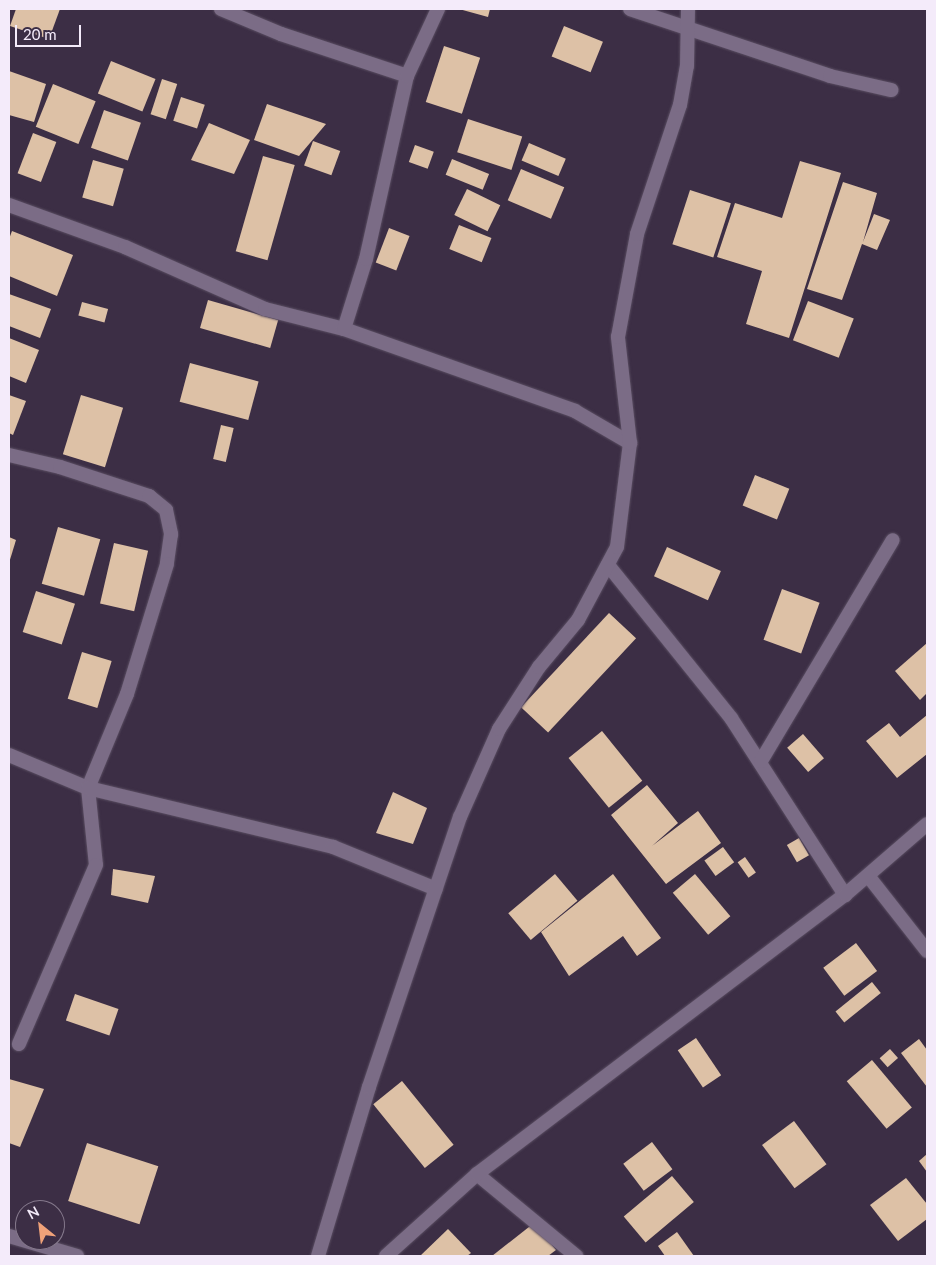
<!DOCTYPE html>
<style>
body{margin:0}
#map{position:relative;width:936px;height:1265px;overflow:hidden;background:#3c2e45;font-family:Lato,sans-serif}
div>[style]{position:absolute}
.building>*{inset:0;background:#ddc1a6;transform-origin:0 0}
.roads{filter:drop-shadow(0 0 1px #594d61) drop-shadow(0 0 1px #594d61)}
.minor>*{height:14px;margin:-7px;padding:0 7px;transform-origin:7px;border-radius:7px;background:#7b6c86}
span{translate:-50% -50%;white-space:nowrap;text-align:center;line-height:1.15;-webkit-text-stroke:5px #3c2e45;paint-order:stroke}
.frame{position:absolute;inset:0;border:10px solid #f4ebfa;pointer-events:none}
.north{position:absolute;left:15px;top:1200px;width:50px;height:50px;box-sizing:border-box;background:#3c2e45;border:1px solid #867a8d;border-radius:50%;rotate:331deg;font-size:14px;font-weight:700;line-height:20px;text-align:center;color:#f4ebfa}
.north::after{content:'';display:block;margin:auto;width:18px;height:22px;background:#f0a279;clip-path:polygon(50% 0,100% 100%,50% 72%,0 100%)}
.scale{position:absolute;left:15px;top:25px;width:66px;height:22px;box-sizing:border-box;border:2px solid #f4ebfa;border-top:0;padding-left:6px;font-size:15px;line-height:18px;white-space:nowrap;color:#f4ebfa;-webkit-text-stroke:4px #3c2e45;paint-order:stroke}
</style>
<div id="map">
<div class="building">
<i style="clip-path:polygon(16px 9px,60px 9px,49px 39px,10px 26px)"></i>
<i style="clip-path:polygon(459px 9px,490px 9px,488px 17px)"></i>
<i style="left:564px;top:26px;width:42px;height:33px;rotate:22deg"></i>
<i style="left:444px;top:46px;width:38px;height:59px;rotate:18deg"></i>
<i style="left:111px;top:61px;width:48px;height:35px;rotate:22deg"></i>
<i style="clip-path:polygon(9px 71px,46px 84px,34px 122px,9px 115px)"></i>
<i style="left:162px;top:79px;width:16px;height:37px;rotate:18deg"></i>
<i style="left:53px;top:84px;width:46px;height:46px;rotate:22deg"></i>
<i style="left:181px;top:97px;width:25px;height:25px;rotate:18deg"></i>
<i style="clip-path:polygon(267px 104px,326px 124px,299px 156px,254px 140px)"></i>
<i style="left:104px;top:110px;width:39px;height:40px;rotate:19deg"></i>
<i style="left:468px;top:119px;width:57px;height:35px;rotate:18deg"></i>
<i style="clip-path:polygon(209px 123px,250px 140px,234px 174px,191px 160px)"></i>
<i style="left:33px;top:133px;width:25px;height:43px;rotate:21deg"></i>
<i style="left:313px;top:141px;width:29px;height:26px;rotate:20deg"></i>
<i style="left:529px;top:143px;width:40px;height:19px;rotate:23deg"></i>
<i style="left:415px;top:145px;width:20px;height:18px;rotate:20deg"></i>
<i style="left:263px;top:156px;width:33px;height:99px;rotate:16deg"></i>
<i style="left:452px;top:159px;width:40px;height:17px;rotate:22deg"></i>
<i style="left:93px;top:160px;width:32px;height:39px;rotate:16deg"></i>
<i style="clip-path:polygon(800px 161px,841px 173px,789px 338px,746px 324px,762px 271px,717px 257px,735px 203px,782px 218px)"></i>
<i style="left:521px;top:169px;width:47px;height:34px;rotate:23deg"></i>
<i style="clip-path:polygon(843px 182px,877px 193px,863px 242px,874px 214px,890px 220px,877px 250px,862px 244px,842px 300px,807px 289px)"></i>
<i style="left:467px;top:189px;width:37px;height:29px;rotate:26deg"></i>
<i style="left:690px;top:190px;width:43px;height:57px;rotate:18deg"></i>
<i style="left:459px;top:225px;width:35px;height:26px;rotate:22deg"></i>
<i style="left:389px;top:228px;width:22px;height:37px;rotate:21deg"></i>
<i style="clip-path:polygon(12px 231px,73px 255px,57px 296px,9px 276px,9px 239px)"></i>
<i style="clip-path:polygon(9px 294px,51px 309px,40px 338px,9px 326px)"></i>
<i style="left:208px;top:300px;width:73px;height:29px;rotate:16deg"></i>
<i style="left:808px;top:301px;width:49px;height:42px;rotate:21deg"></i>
<i style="left:82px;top:302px;width:27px;height:14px;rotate:15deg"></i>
<i style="clip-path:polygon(9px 338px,39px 350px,26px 383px,9px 376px)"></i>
<i style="left:190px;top:363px;width:71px;height:40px;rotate:15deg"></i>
<i style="clip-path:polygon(9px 395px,26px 401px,13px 435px,9px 433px)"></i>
<i style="left:81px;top:395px;width:44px;height:62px;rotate:17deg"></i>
<i style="left:221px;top:425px;width:13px;height:35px;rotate:13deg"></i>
<i style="left:755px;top:475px;width:37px;height:33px;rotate:22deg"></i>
<i style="left:58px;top:527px;width:44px;height:59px;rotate:16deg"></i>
<i style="clip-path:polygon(9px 537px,16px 540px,9px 563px)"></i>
<i style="left:114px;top:543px;width:35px;height:62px;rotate:13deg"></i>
<i style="left:667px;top:547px;width:59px;height:32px;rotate:24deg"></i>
<i style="left:782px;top:589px;width:40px;height:54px;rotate:20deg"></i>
<i style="left:36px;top:591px;width:41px;height:43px;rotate:18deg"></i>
<i style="left:609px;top:613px;width:37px;height:129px;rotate:43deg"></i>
<i style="clip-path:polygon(927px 643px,927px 693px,920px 700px,895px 671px)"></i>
<i style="left:82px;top:652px;width:31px;height:49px;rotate:17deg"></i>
<i style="clip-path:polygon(927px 715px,927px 754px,897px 778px,866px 741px,889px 723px,900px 737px)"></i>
<i style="left:602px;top:731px;width:64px;height:43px;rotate:51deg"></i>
<i style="left:803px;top:734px;width:32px;height:21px;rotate:49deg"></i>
<i style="clip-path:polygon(647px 785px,678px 823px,652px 846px,698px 811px,721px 843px,666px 884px,611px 815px)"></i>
<i style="clip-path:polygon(393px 792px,427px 808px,413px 844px,376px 833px)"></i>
<i style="left:799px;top:838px;width:20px;height:14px;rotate:60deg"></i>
<i style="left:723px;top:847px;width:19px;height:23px;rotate:54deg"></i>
<i style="left:745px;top:857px;width:19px;height:9px;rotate:55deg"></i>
<i style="clip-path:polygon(113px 869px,155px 876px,148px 903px,111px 895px)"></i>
<i style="left:555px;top:874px;width:35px;height:61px;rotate:50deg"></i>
<i style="clip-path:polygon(613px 874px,661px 938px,637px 956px,623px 936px,569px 976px,541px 932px)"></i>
<i style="left:695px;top:874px;width:55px;height:29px;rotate:50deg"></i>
<i style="left:856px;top:943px;width:35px;height:41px;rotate:53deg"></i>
<i style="left:872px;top:982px;width:14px;height:47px;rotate:51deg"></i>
<i style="left:75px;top:994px;width:46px;height:28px;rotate:19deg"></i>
<i style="left:696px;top:1038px;width:45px;height:22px;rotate:56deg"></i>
<i style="clip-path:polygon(919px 1039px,927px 1050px,927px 1087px,901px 1053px)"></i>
<i style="left:890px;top:1049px;width:12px;height:14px;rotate:48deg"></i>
<i style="left:872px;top:1060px;width:62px;height:33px;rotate:50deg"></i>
<i style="clip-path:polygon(9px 1079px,44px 1089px,20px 1147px,9px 1143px)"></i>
<i style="left:402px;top:1081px;width:82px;height:37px;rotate:51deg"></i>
<i style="left:794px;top:1121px;width:54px;height:40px;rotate:53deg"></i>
<i style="left:652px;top:1142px;width:34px;height:36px;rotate:53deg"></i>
<i style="left:87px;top:1143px;width:75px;height:61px;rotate:18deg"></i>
<i style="clip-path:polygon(927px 1154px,927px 1172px,919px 1161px)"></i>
<i style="left:672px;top:1176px;width:34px;height:63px;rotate:50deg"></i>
<i style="clip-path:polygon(906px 1178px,927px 1204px,927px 1219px,898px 1241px,870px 1205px)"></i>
<i style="clip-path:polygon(534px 1223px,556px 1250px,548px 1256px,492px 1256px)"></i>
<i style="clip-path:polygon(448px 1229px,471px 1253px,467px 1256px,420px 1256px)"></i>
<i style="clip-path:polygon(677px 1232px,694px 1256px,665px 1256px,658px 1246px)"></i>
</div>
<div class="roads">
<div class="minor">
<i style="left:221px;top:9px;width:65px;rotate:22.6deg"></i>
<i style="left:281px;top:34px;width:133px;rotate:18.4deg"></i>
<i style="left:630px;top:9px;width:211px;rotate:18.5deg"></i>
<i style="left:830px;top:76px;width:63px;rotate:12.9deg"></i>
<i style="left:9px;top:205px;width:123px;rotate:19.9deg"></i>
<i style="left:125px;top:247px;width:153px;rotate:23.9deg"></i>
<i style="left:265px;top:309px;width:81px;rotate:14.2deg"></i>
<i style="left:344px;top:329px;width:245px;rotate:19.5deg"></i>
<i style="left:575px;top:411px;width:64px;rotate:30.2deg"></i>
<i style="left:344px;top:329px;width:73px;rotate:-72.6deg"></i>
<i style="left:366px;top:259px;width:188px;rotate:-77.4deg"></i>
<i style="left:407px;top:76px;width:74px;rotate:-65.2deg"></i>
<i style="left:9px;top:455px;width:52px;rotate:13.2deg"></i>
<i style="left:60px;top:467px;width:94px;rotate:18deg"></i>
<i style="left:149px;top:496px;width:22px;rotate:39deg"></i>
<i style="left:166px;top:510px;width:25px;rotate:78deg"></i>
<i style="left:171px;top:534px;width:30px;rotate:98deg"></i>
<i style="left:167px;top:564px;width:136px;rotate:107.1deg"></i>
<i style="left:127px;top:694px;width:102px;rotate:112.5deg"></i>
<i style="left:88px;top:788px;width:77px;rotate:84.1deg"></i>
<i style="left:96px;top:865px;width:195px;rotate:113.3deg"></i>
<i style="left:608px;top:565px;width:196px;rotate:51.2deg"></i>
<i style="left:731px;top:718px;width:211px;rotate:57.2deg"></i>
<i style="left:9px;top:755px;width:86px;rotate:22.7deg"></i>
<i style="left:88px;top:788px;width:252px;rotate:13.5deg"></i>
<i style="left:333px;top:847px;width:111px;rotate:22.2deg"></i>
<i style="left:761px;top:761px;width:257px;rotate:-59.2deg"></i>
<i style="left:869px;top:877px;width:94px;rotate:51.9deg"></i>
<i style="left:477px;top:1174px;width:129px;rotate:39.6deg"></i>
<i style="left:9px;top:1236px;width:71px;rotate:16.4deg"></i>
<i style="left:318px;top:1256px;width:177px;rotate:-73.2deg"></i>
<i style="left:369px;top:1087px;width:285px;rotate:-71.4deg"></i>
<i style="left:460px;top:817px;width:96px;rotate:-66.1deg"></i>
<i style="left:499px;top:729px;width:74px;rotate:-57.2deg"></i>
<i style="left:539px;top:667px;width:61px;rotate:-50.3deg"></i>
<i style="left:578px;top:620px;width:83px;rotate:-61.9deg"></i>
<i style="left:617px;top:547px;width:105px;rotate:-82.9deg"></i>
<i style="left:630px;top:443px;width:107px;rotate:-96.5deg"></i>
<i style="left:618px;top:337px;width:105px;rotate:-79.5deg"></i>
<i style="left:637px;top:234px;width:136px;rotate:-71.6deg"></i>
<i style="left:680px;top:105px;width:40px;rotate:-80deg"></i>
<i style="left:687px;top:66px;width:57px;rotate:-89deg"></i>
<i style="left:386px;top:1256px;width:122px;rotate:-42deg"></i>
<i style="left:477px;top:1174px;width:462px;rotate:-37.2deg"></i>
<i style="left:845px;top:895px;width:108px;rotate:-40.9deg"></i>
</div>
</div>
<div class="frame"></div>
<div class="north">N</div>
<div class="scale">20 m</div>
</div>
